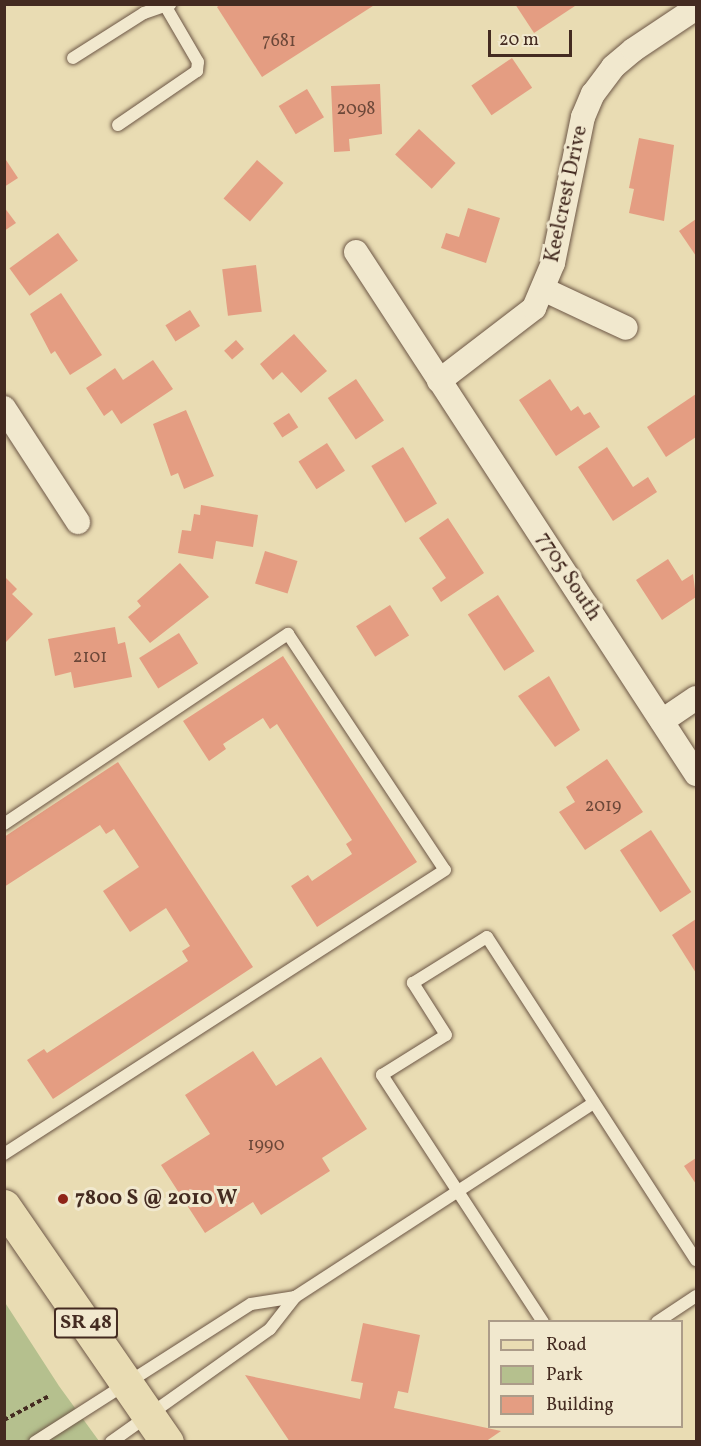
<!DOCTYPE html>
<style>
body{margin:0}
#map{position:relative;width:701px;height:1446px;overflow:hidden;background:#e9dcb3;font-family:Vollkorn,serif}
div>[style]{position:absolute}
.green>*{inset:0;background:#b5c08e}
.building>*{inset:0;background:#e49d82;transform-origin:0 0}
.path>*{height:4px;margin-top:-2px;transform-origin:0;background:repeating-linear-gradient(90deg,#442b21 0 4.5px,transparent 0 7.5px)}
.roads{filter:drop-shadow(0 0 2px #6d5746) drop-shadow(0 0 2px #6d5746)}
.lane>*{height:12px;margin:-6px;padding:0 6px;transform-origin:6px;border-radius:6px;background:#f1e8ce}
.street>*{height:24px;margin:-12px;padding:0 12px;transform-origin:12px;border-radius:12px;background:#f1e8ce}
.primary>*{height:33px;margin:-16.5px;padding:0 16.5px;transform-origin:16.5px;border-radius:16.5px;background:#e9dcb3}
.dots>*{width:16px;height:16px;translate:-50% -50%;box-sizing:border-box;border:3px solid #f1e8ce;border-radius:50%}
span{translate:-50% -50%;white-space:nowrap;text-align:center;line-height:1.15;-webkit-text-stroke:6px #f1e8ce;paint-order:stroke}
.number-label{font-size:18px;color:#6c4839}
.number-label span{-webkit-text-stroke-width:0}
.shield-label span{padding:2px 4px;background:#f1e8ce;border:2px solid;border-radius:4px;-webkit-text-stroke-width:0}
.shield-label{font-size:20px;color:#442b21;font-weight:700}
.street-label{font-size:21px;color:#442b21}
.poi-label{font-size:21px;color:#442b21;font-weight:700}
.left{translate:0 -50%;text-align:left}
.frame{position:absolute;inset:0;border:6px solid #442b21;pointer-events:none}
.legend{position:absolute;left:488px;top:1320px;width:195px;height:108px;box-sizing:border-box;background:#f1e8ce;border:2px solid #ac9c89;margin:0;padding:8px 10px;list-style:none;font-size:18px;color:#442b21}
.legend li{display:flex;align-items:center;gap:12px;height:30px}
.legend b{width:30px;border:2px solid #ac9c89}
.scale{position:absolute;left:488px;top:30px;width:84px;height:27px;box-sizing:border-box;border:3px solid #442b21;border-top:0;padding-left:8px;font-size:18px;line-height:21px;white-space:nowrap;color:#442b21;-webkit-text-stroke:4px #f1e8ce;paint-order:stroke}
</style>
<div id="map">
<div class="green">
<i style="clip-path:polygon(4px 1301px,59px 1386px,99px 1441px,5px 1441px)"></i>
</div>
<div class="building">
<i style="clip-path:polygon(221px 4px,376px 4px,262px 77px,217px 7px)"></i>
<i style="clip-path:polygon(515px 4px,578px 4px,534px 33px)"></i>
<i style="left:512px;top:58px;width:36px;height:49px;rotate:56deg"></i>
<i style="clip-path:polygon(380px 84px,382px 134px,349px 139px,350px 151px,334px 152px,331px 86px)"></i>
<i style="left:307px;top:89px;width:33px;height:33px;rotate:59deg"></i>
<i style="left:419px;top:129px;width:50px;height:35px;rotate:43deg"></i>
<i style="clip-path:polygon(639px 138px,674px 145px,664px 221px,629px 213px,634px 189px,629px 188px)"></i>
<i style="clip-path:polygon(4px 157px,18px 178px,4px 187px)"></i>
<i style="left:257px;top:160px;width:35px;height:51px;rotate:41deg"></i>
<i style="clip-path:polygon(4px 207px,16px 223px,4px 231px)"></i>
<i style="clip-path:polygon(468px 208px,500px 218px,486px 263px,441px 248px,446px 233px,459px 237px)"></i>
<i style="clip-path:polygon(696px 219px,696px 256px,679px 231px)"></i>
<i style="left:58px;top:233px;width:34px;height:60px;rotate:54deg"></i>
<i style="left:256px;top:265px;width:47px;height:34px;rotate:83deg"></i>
<i style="clip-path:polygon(61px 293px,102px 355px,70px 375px,55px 351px,51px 354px,30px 314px)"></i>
<i style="left:190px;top:310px;width:19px;height:29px;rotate:58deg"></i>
<i style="clip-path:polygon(294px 334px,327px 371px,301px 393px,282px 372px,273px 380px,260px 364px)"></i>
<i style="left:236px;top:340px;width:12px;height:16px;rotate:48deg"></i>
<i style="clip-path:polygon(153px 360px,173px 389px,121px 424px,112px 410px,104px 416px,86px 388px,115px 368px,123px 380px)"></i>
<i style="left:356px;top:379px;width:50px;height:34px;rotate:56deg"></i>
<i style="clip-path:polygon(550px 379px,571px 411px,578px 406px,584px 415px,590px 412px,600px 427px,556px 456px,519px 400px)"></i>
<i style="clip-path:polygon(696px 394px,696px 437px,666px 457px,647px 427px)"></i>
<i style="clip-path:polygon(186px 410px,214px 476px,184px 489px,178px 473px,171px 476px,153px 424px)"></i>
<i style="left:289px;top:413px;width:17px;height:19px;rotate:57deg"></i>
<i style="left:327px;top:443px;width:33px;height:34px;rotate:57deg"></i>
<i style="left:403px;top:447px;width:66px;height:37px;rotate:59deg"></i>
<i style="clip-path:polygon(607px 447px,633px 487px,648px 477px,657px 492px,613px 521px,578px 467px)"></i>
<i style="clip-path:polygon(201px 505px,258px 515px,253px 547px,216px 541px,213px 559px,178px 553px,182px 530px,191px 531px,194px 514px,200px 515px)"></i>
<i style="clip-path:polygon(448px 518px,484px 573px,441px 602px,432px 588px,446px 578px,419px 538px)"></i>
<i style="left:265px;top:551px;width:34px;height:34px;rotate:17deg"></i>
<i style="clip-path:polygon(668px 559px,682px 581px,693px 574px,696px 597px,662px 620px,636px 580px)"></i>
<i style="clip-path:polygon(180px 563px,209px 597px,150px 643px,128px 617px,141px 606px,137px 601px)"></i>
<i style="clip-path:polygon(4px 576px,17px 589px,12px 594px,33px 614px,6px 642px)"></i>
<i style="left:498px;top:595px;width:67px;height:36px;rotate:57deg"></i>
<i style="left:390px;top:605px;width:36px;height:40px;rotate:58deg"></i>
<i style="clip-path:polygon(115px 627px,118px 644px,125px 642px,132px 677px,74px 688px,71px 672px,55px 676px,48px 639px)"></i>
<i style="left:179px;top:633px;width:36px;height:47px;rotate:58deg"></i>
<i style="clip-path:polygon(283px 656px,417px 862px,317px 927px,291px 886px,308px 875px,312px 881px,352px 854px,346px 844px,352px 840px,277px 724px,270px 729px,263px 718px,223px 744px,226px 749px,209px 761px,183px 721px)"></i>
<i style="clip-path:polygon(549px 676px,580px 730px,555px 747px,518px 696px)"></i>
<i style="clip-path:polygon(607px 759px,643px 812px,585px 850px,559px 812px,575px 802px,566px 787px)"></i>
<i style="clip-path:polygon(118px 762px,253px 967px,53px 1099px,27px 1060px,44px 1049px,47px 1053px,188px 961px,182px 951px,190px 946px,166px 908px,130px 932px,103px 891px,139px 867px,114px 829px,106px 834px,100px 825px,4px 887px,4px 837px)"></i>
<i style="left:651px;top:830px;width:74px;height:37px;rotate:57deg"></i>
<i style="clip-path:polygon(696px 919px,696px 973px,672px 935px)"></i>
<i style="clip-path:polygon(253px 1051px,276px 1086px,321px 1057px,367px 1129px,322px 1158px,330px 1171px,261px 1215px,253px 1202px,205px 1233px,161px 1165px,210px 1134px,185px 1095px)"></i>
<i style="clip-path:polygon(696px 1158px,696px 1184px,684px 1166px)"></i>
<i style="clip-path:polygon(363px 1323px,420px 1335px,408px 1393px,398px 1391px,394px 1408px,501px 1431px,485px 1442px,290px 1442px,245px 1375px,360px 1399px,363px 1383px,351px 1381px)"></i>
</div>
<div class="path">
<i style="left:4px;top:1420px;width:51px;rotate:-28.1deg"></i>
</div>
<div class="roads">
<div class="lane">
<i style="left:73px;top:58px;width:84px;rotate:-32.4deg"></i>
<i style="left:144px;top:13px;width:28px;rotate:-19deg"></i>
<i style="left:118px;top:125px;width:96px;rotate:-34.4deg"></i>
<i style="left:197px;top:71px;width:9px;rotate:-84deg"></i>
<i style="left:198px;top:62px;width:64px;rotate:-120.2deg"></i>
<i style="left:4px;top:824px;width:342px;rotate:-33.8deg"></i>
<i style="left:288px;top:634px;width:283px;rotate:56.4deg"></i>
<i style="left:445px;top:870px;width:525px;rotate:147.22deg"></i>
<i style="left:543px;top:1322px;width:295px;rotate:-123.1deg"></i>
<i style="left:382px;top:1075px;width:75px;rotate:-32deg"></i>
<i style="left:446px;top:1035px;width:62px;rotate:-122.4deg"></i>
<i style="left:413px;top:983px;width:87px;rotate:-31.9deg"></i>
<i style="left:487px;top:937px;width:385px;rotate:57.1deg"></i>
<i style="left:657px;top:1322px;width:47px;rotate:-33.7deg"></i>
<i style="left:35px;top:1442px;width:256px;rotate:-32.6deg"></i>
<i style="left:251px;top:1304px;width:45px;rotate:-9deg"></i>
<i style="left:111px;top:1442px;width:195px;rotate:-35.4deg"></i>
<i style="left:270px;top:1329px;width:41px;rotate:-52deg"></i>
<i style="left:295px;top:1297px;width:356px;rotate:-33deg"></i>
</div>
<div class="street">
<i style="left:356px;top:252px;width:623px;rotate:56.92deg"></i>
<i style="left:545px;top:290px;width:89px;rotate:25.1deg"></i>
<i style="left:439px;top:381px;width:120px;rotate:-37.5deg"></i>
<i style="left:534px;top:308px;width:49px;rotate:-67.1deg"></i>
<i style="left:553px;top:263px;width:149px;rotate:-78.4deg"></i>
<i style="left:583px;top:117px;width:25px;rotate:-67deg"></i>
<i style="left:593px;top:94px;width:34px;rotate:-53deg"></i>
<i style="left:613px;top:67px;width:26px;rotate:-40deg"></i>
<i style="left:633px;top:50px;width:76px;rotate:-33.7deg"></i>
<i style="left:4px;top:408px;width:136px;rotate:57deg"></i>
<i style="left:662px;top:721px;width:41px;rotate:-34.1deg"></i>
</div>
<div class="primary">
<i style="left:4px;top:1206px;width:287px;rotate:55.4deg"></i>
</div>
</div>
<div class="dots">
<i style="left:63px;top:1199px;background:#8f2418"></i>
</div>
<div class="number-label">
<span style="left:279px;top:42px">7681</span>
<span style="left:356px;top:110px">2098</span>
<span style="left:90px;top:658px">2101</span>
<span style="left:603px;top:807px">2019</span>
<span style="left:266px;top:1146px">1990</span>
</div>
<div class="shield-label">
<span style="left:86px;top:1323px">SR 48</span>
</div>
<div class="street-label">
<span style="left:567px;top:194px;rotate:-78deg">Keelcrest Drive</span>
<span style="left:568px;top:577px;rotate:57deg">7705 South</span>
</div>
<div class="poi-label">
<span class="left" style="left:75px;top:1199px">7800 S @ 2010 W</span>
</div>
<div class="frame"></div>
<ul class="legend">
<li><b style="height:8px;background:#e9dcb3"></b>Road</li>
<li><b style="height:16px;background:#b5c08e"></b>Park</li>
<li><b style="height:16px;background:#e49d82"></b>Building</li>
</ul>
<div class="scale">20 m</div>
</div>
